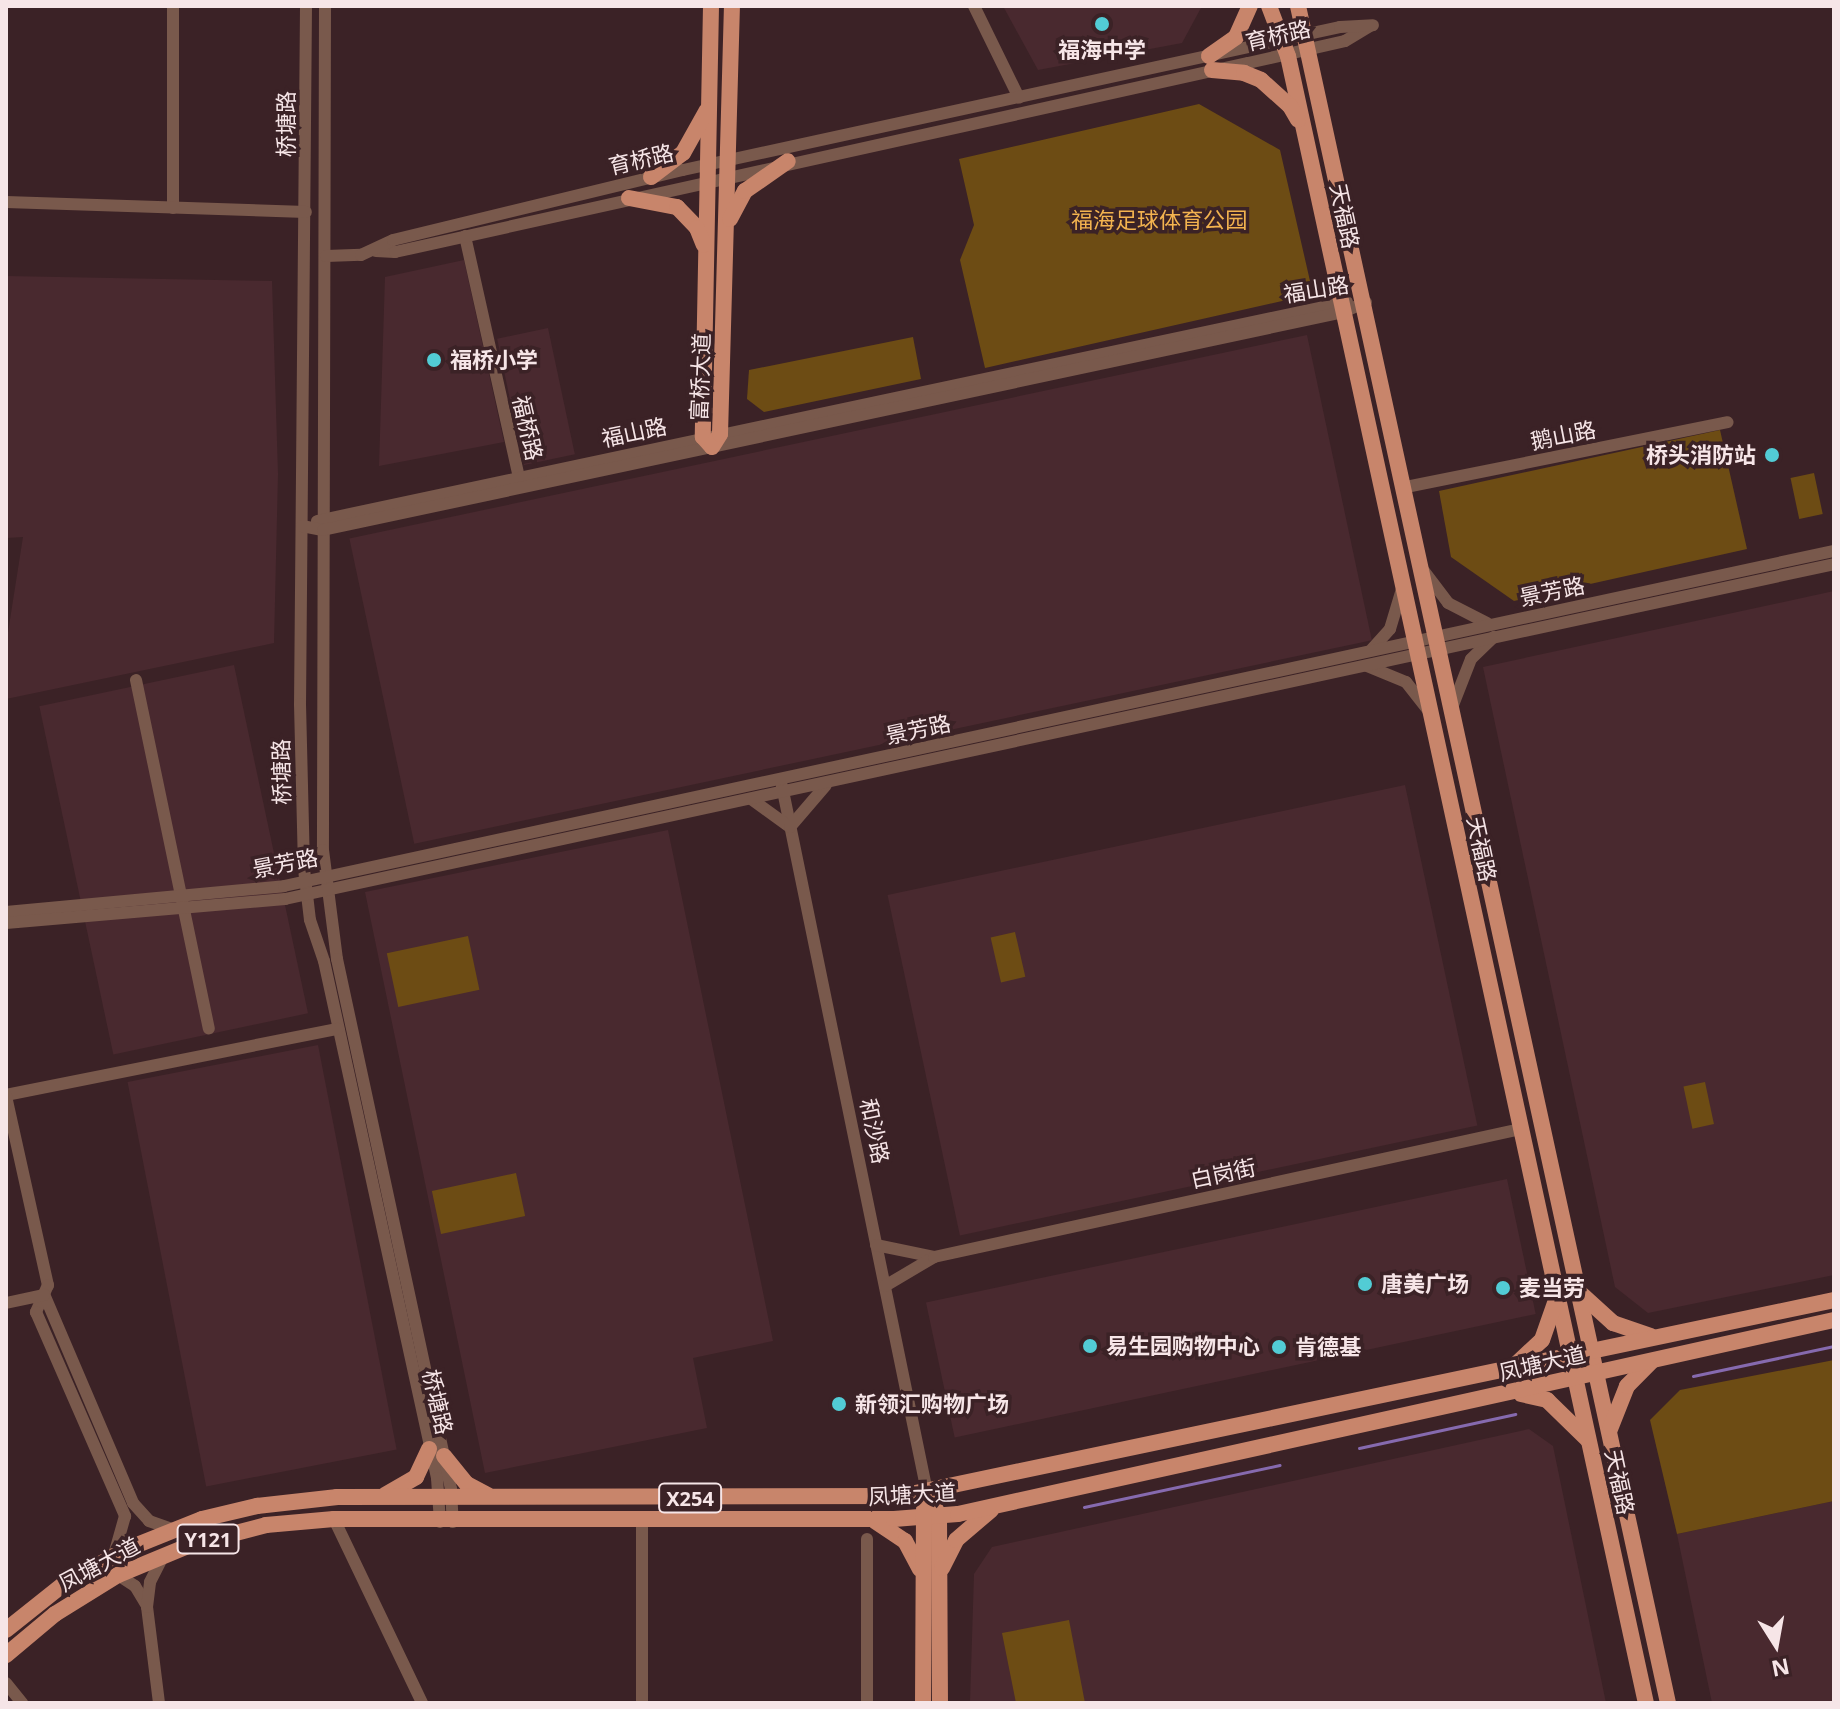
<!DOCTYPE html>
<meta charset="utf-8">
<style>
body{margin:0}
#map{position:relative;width:1840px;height:1709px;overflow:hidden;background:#3b2226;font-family:"Noto Sans","Noto Sans SC",sans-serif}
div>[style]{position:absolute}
.built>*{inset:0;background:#49292f;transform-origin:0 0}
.green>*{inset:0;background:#6d4c14;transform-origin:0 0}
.stream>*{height:3px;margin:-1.5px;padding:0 1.5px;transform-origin:1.5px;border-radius:1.5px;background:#866aaf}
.minor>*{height:12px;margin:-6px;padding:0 6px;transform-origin:6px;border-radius:6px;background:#79594c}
.major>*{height:16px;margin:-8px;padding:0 8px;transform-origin:8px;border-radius:8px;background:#c8856b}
.dots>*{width:22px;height:22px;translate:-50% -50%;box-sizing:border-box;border:4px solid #3b2226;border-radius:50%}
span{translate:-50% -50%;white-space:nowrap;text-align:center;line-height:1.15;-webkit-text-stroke:7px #3b2226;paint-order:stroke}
.shield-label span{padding:2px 6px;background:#3b2226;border:2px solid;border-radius:6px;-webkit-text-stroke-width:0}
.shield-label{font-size:20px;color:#f6e5e7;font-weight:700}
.street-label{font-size:22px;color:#f6e5e7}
.poi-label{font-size:22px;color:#f6e5e7;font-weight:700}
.left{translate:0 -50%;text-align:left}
.right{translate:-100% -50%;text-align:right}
.park-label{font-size:22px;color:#f3b34f}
.frame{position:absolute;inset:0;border:8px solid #f6e5e7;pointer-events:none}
.north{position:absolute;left:1736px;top:1605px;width:80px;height:80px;-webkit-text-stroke:6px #3b2226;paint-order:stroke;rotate:169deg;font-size:22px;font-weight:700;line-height:32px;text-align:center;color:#f6e5e7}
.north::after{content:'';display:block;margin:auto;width:28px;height:36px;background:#f6e5e7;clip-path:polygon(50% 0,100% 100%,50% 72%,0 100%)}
</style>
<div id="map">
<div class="built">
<i style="clip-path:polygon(1003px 6px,1202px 6px,1182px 43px,1038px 70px)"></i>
<i style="clip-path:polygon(464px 260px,504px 442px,379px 466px,385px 277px)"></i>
<i style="clip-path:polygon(6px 276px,272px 281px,278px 474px,274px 643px,6px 699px,6px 645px,23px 537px,6px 538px)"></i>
<i style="left:548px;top:328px;width:129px;height:52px;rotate:78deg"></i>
<i style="left:1307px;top:335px;width:312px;height:979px;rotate:78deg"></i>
<i style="clip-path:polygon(1834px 591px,1834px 1275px,1648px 1313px,1615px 1287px,1483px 667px)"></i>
<i style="left:234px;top:665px;width:356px;height:199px;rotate:78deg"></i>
<i style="left:1405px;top:785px;width:348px;height:529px;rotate:78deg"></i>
<i style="clip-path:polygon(668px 830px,773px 1341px,693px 1358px,707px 1428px,485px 1473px,365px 892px)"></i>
<i style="left:318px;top:1045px;width:412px;height:194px;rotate:79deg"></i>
<i style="left:1507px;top:1179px;width:138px;height:594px;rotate:78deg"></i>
<i style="clip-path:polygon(1529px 1429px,1553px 1446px,1606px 1703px,970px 1703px,974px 1574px,992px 1547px)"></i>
<i style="clip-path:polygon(1834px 1501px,1834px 1703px,1712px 1703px,1677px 1534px)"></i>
</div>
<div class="green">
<i style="clip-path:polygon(1199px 104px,1280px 150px,1313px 294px,985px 368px,960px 260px,974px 225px,959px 159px)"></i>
<i style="clip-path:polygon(913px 337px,921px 379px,764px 412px,747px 399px,749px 370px)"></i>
<i style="clip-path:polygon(1720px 430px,1747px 549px,1514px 601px,1451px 557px,1439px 491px)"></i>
<i style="left:1814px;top:473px;width:42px;height:24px;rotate:78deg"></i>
<i style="left:1015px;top:932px;width:46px;height:25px;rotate:77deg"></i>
<i style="left:468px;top:936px;width:55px;height:83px;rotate:78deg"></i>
<i style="left:1705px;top:1082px;width:43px;height:22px;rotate:78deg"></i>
<i style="left:516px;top:1173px;width:44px;height:86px;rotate:78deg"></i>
<i style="clip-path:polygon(1834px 1360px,1834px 1501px,1677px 1534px,1650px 1420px,1680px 1390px)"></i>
<i style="clip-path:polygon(1069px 1620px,1085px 1703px,1016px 1703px,1002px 1633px)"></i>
</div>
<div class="stream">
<i style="left:1693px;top:1376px;width:144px;rotate:-12deg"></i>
<i style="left:1359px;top:1448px;width:160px;rotate:-12.3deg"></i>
<i style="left:1084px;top:1507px;width:200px;rotate:-12.1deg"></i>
</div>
<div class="minor">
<i style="left:173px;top:6px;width:202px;rotate:90deg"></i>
<i style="left:306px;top:6px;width:698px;rotate:90.49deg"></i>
<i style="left:300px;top:704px;width:165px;rotate:88.6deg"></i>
<i style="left:304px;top:869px;width:51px;rotate:83.3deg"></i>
<i style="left:310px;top:920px;width:43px;rotate:71.1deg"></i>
<i style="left:324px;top:961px;width:529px;rotate:77.67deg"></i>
<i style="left:437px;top:1478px;width:44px;rotate:86.1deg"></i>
<i style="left:325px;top:6px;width:844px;rotate:90.14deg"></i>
<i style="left:323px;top:850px;width:110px;rotate:82.7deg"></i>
<i style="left:337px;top:959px;width:542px;rotate:77.86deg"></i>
<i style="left:451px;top:1489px;width:33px;rotate:87deg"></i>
<i style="left:974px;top:6px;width:102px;rotate:63.9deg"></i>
<i style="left:6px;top:202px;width:300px;rotate:1.9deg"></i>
<i style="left:465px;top:236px;width:253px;rotate:77.4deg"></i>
<i style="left:376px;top:251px;width:19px;rotate:3deg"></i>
<i style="left:395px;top:252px;width:874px;rotate:-12.49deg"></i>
<i style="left:1248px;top:63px;width:99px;rotate:-12.8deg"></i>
<i style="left:1345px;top:41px;width:29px;rotate:-31deg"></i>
<i style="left:326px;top:256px;width:35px;rotate:-2deg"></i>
<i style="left:361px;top:255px;width:35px;rotate:-25deg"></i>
<i style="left:393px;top:240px;width:298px;rotate:-13.6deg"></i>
<i style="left:683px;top:170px;width:672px;rotate:-12.28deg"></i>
<i style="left:1340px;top:27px;width:33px;rotate:-3deg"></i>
<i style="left:1406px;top:487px;width:328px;rotate:-11.4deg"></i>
<i style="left:317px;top:521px;width:1053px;rotate:-12deg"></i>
<i style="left:302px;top:526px;width:21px;rotate:11deg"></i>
<i style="left:323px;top:530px;width:1043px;rotate:-12.06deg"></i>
<i style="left:1343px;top:312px;width:25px;rotate:-23deg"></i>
<i style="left:1424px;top:571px;width:40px;rotate:53deg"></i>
<i style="left:1448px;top:603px;width:44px;rotate:27.1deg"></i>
<i style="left:1372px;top:649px;width:27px;rotate:-48deg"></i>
<i style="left:1390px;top:629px;width:42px;rotate:-73.3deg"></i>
<i style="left:1367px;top:666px;width:42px;rotate:22.3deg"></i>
<i style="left:1406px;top:682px;width:37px;rotate:52deg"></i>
<i style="left:136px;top:680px;width:356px;rotate:78.2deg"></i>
<i style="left:1453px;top:705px;width:49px;rotate:-68.6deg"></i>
<i style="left:1471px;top:659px;width:32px;rotate:-44deg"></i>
<i style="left:782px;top:786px;width:721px;rotate:78.39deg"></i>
<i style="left:751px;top:799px;width:48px;rotate:35.7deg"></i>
<i style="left:790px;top:827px;width:55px;rotate:-49.4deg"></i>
<i style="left:6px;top:912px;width:279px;rotate:-5.3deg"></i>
<i style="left:284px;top:886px;width:1586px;rotate:-12.2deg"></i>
<i style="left:6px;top:923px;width:280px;rotate:-4.9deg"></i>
<i style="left:285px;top:899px;width:1585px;rotate:-12.2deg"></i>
<i style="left:6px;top:1095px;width:338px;rotate:-11.3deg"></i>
<i style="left:6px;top:1096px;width:194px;rotate:77.5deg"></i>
<i style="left:48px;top:1285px;width:30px;rotate:114deg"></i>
<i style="left:36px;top:1312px;width:223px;rotate:66.4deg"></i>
<i style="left:125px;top:1516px;width:41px;rotate:105.8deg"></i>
<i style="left:876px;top:1245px;width:59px;rotate:11.7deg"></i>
<i style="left:885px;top:1286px;width:57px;rotate:-30.6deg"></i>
<i style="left:934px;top:1257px;width:601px;rotate:-12.3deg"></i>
<i style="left:44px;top:1294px;width:227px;rotate:66.9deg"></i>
<i style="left:133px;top:1503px;width:24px;rotate:48deg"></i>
<i style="left:149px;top:1521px;width:24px;rotate:19deg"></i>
<i style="left:6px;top:1303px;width:39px;rotate:-12deg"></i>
<i style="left:334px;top:1519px;width:204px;rotate:64.4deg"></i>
<i style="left:642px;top:1521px;width:182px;rotate:90deg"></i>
<i style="left:867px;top:1539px;width:164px;rotate:90deg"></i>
<i style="left:118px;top:1575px;width:20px;rotate:33deg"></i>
<i style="left:135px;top:1586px;width:21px;rotate:59deg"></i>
<i style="left:6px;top:1683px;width:26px;rotate:51deg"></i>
<i style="left:159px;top:1703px;width:97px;rotate:-97.1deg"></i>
<i style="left:147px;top:1607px;width:25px;rotate:-83deg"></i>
<i style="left:150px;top:1582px;width:30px;rotate:-63deg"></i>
</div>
<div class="major">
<i style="left:711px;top:6px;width:431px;rotate:91.1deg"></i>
<i style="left:703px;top:437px;width:13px;rotate:48deg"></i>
<i style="left:712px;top:447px;width:15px;rotate:-58deg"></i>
<i style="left:720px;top:434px;width:428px;rotate:-88.4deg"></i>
<i style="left:1269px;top:6px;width:53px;rotate:69.2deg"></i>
<i style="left:1288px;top:56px;width:1685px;rotate:77.74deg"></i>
<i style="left:1298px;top:6px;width:1737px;rotate:77.7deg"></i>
<i style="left:1209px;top:56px;width:33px;rotate:-35deg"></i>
<i style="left:1236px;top:37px;width:34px;rotate:-66deg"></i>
<i style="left:1212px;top:70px;width:32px;rotate:5deg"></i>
<i style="left:1244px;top:73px;width:18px;rotate:22deg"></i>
<i style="left:1261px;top:80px;width:39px;rotate:42deg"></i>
<i style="left:1290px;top:106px;width:16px;rotate:60deg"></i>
<i style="left:651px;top:177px;width:40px;rotate:-37deg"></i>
<i style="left:683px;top:153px;width:49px;rotate:-60.8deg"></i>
<i style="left:629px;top:198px;width:49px;rotate:10.6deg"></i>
<i style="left:677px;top:207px;width:29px;rotate:46deg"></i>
<i style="left:697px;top:228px;width:18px;rotate:68deg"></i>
<i style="left:730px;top:219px;width:32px;rotate:-62deg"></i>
<i style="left:745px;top:191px;width:52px;rotate:-34.9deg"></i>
<i style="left:1580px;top:1293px;width:45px;rotate:42.3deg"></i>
<i style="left:1613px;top:1323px;width:40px;rotate:18.9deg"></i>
<i style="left:1514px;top:1366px;width:38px;rotate:-43deg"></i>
<i style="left:1542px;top:1340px;width:42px;rotate:-70.7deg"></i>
<i style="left:1521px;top:1394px;width:27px;rotate:13deg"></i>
<i style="left:1547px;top:1400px;width:57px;rotate:44.3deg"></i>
<i style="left:1610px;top:1429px;width:46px;rotate:-68.4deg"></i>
<i style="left:1627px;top:1386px;width:34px;rotate:-45deg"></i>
<i style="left:444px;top:1456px;width:36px;rotate:51deg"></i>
<i style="left:467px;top:1484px;width:24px;rotate:28deg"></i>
<i style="left:927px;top:1492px;width:27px;rotate:63deg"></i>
<i style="left:939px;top:1516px;width:187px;rotate:89.7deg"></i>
<i style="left:385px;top:1495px;width:36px;rotate:-30deg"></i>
<i style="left:416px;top:1477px;width:31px;rotate:-65deg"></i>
<i style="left:875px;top:1521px;width:36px;rotate:34deg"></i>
<i style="left:905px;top:1541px;width:32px;rotate:62deg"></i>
<i style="left:942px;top:1568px;width:31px;rotate:-63deg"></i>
<i style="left:956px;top:1540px;width:46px;rotate:-40.6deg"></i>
<i style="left:6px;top:1630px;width:75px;rotate:-38.5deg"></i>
<i style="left:65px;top:1583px;width:71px;rotate:-28.7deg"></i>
<i style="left:127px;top:1549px;width:81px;rotate:-21.8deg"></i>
<i style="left:202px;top:1519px;width:57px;rotate:-13.3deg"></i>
<i style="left:257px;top:1506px;width:81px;rotate:-6.4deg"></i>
<i style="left:337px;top:1497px;width:564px;rotate:-0.1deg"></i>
<i style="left:901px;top:1496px;width:953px;rotate:-11.86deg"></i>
<i style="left:6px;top:1655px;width:64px;rotate:-39.9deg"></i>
<i style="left:55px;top:1614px;width:74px;rotate:-31.8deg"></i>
<i style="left:118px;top:1575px;width:78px;rotate:-22.6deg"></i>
<i style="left:190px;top:1545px;width:79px;rotate:-14.7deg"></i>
<i style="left:266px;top:1525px;width:68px;rotate:-5deg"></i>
<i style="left:334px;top:1519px;width:560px"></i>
<i style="left:894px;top:1519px;width:64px;rotate:-4.5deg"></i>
<i style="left:958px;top:1514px;width:897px;rotate:-12.49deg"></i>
<i style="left:923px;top:1703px;width:194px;rotate:-89.7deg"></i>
</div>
<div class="dots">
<i style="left:1102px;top:24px;background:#52ccd5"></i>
<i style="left:434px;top:360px;background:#52ccd5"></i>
<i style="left:1772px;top:455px;background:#52ccd5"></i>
<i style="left:1365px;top:1284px;background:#52ccd5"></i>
<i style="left:1503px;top:1288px;background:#52ccd5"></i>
<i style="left:1090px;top:1346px;background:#52ccd5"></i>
<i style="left:1279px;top:1347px;background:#52ccd5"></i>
<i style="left:839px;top:1404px;background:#52ccd5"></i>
</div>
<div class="shield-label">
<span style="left:690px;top:1498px">X254</span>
<span style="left:208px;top:1539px">Y121</span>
</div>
<div class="street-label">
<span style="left:1278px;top:35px;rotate:-13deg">育桥路</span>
<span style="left:286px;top:124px;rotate:-90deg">桥塘路</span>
<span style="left:641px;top:159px;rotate:-13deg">育桥路</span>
<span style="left:1345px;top:216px;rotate:78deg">天福路</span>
<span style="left:1316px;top:289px;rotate:-9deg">福山路</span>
<span style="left:700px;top:377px;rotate:-88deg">富桥大道</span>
<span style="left:528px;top:428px;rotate:77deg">福桥路</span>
<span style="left:634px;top:432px;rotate:-12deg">福山路</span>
<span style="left:1563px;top:435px;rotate:-11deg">鹅山路</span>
<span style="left:1552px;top:591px;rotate:-12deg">景芳路</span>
<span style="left:918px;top:729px;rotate:-12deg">景芳路</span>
<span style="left:281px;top:772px;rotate:-91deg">桥塘路</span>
<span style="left:1482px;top:849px;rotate:78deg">天福路</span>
<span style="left:285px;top:863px;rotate:-11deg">景芳路</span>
<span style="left:875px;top:1131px;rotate:78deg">和沙路</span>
<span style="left:1223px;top:1173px;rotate:-12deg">白岗街</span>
<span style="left:1542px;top:1363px;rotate:-13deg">凤塘大道</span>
<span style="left:438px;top:1402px;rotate:77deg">桥塘路</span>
<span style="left:1620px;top:1482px;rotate:78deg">天福路</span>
<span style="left:912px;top:1494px;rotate:-3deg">凤塘大道</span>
<span style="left:99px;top:1564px;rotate:-28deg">凤塘大道</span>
</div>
<div class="poi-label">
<span style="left:1102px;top:50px">福海中学</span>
<span class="left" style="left:450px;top:360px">福桥小学</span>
<span class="right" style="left:1756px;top:455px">桥头消防站</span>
<span class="left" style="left:1381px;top:1284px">唐美广场</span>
<span class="left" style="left:1519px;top:1288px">麦当劳</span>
<span class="left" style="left:1106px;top:1346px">易生园购物中心</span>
<span class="left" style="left:1295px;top:1347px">肯德基</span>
<span class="left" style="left:855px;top:1404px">新领汇购物广场</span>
</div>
<div class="park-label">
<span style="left:1159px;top:220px">福海足球体育公园</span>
</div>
<div class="frame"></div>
<div class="north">N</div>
</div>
